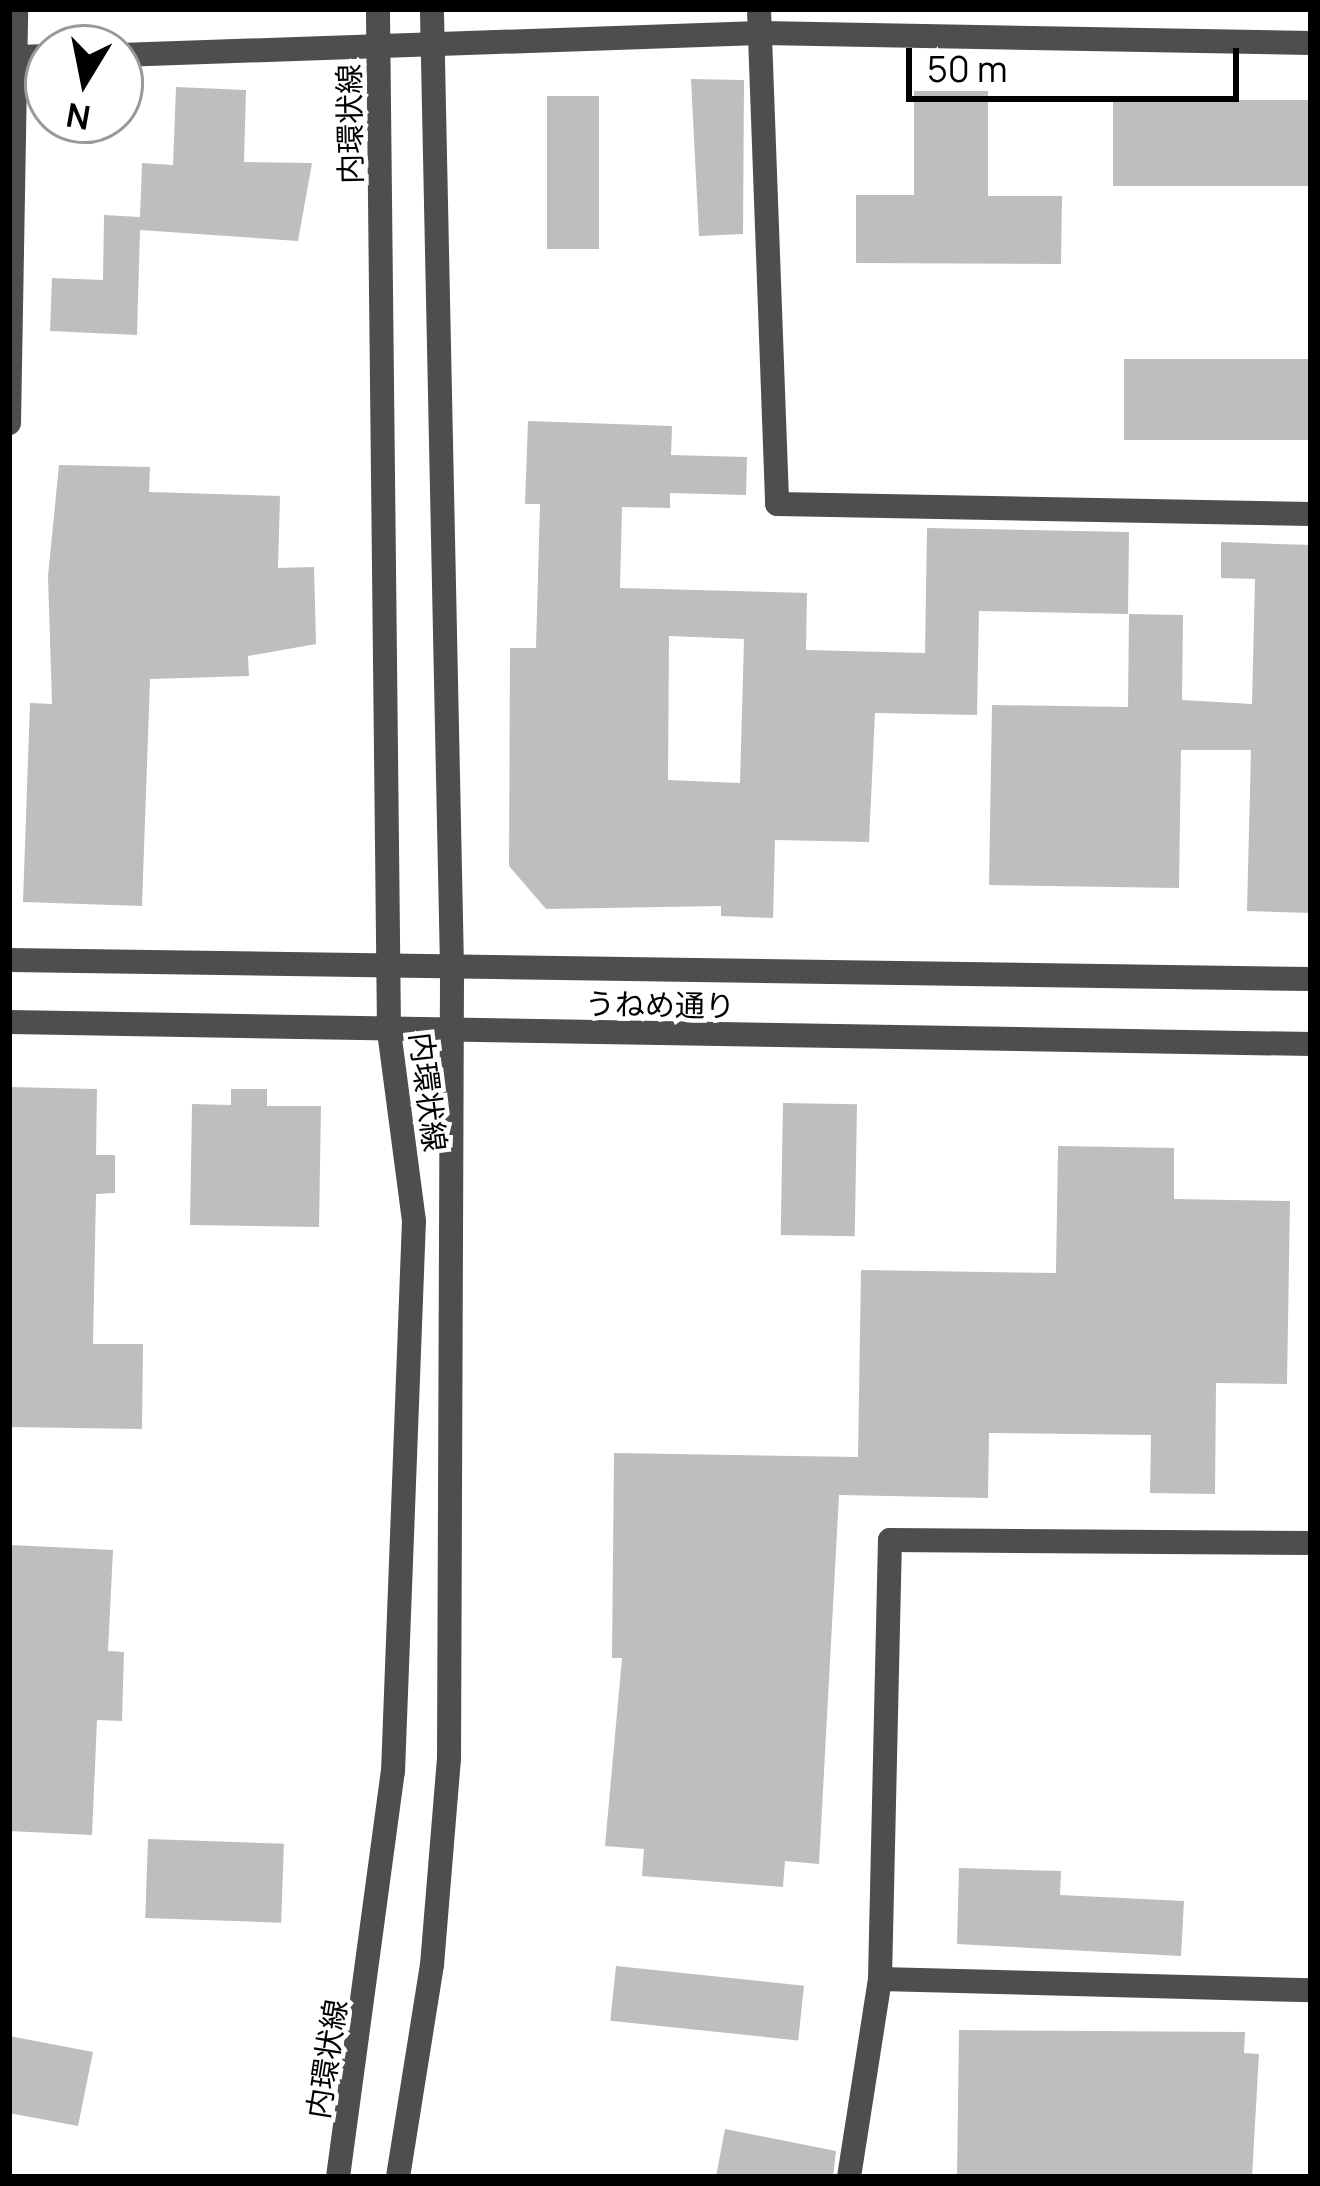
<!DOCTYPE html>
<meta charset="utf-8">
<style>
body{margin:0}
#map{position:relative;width:1320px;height:2186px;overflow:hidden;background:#fff;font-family:Manrope,"Noto Sans JP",sans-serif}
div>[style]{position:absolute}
.building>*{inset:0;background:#bebebe;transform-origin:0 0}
.minor>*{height:24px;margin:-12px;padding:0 12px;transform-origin:12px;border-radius:12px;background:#4e4e4e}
.tertiary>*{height:24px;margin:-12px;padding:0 12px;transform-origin:12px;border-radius:12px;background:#4e4e4e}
span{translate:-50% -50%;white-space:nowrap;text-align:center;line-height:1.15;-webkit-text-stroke:9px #fff;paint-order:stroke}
.street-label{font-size:30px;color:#000}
.frame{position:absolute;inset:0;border:12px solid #000;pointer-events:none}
.north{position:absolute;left:24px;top:24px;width:120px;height:120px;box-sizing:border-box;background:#fff;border:3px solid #999;border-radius:50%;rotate:190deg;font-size:33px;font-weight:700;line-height:48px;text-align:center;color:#000}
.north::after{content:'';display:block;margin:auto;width:42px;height:54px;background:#000;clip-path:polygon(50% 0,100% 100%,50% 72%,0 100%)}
.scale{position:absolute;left:906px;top:48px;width:333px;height:54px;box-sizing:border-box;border:6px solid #000;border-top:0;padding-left:15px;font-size:36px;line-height:42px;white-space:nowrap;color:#000;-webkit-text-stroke:9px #fff;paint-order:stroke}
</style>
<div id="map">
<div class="building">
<i style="clip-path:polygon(691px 79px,744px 80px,743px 234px,699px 236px)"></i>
<i style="clip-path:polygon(176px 87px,246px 90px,244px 162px,312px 163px,298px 241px,140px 230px,137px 335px,50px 331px,52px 278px,103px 280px,104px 215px,140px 217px,142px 163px,173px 165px)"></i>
<i style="clip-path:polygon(914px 91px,988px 91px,988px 196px,1062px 196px,1061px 264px,856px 263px,856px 195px,914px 195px)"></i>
<i style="left:547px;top:96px;width:52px;height:153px"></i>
<i style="left:1113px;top:100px;width:198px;height:86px"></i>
<i style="left:1124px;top:359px;width:187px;height:81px"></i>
<i style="clip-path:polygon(evenodd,528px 421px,672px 426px,671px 455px,747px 457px,746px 495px,670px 493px,670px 508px,622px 507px,620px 588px,807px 593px,806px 650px,925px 653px,927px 528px,1129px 532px,1128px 614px,979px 611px,977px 715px,875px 713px,869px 842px,775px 840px,773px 918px,721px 916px,721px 906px,546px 909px,509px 866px,510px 648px,536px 648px,540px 504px,525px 504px,528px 421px,669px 636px,744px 639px,740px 783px,668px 780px,669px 636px)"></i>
<i style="clip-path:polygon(59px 465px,150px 467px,149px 492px,280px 496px,278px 568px,314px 567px,316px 644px,248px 656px,249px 676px,150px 679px,142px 906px,23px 902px,30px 703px,52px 704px,48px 576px)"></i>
<i style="clip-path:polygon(1221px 542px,1311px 545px,1311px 913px,1247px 911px,1251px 750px,1181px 750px,1179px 888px,989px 885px,992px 705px,1128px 707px,1129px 614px,1183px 615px,1182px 700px,1252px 704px,1255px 579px,1221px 578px)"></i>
<i style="clip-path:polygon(9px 1087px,97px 1089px,96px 1155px,115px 1155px,115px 1193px,96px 1194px,93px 1344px,143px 1344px,142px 1429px,9px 1427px)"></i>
<i style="clip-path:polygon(231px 1089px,267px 1089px,267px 1106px,321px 1106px,319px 1227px,190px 1225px,192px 1104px,231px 1105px)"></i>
<i style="left:783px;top:1103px;width:74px;height:132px;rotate:1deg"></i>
<i style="clip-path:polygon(1058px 1146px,1174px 1148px,1174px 1199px,1290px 1201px,1287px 1384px,1216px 1383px,1215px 1494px,1150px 1493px,1151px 1435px,989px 1433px,988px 1498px,839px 1495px,819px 1864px,785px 1861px,783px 1887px,642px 1876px,644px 1849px,605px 1846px,622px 1658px,612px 1658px,614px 1453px,858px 1457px,861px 1270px,1056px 1273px)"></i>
<i style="clip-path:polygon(11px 1545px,113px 1550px,108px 1651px,124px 1652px,122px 1721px,97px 1720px,92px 1835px,9px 1831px)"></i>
<i style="left:148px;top:1839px;width:136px;height:79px;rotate:2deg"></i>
<i style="clip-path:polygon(959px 1868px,1061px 1871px,1060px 1895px,1184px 1901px,1181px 1956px,957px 1944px)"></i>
<i style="left:616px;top:1966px;width:189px;height:55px;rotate:6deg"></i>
<i style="clip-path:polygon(959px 2030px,1245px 2032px,1244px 2053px,1259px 2054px,1252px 2177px,957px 2177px)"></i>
<i style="clip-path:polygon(9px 2036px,93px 2052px,78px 2126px,9px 2113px)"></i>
<i style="clip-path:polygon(725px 2129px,836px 2151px,833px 2177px,716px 2177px)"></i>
</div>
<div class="minor">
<i style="left:759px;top:9px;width:495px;rotate:87.9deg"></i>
<i style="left:777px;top:504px;width:534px;rotate:1.07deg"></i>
<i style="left:120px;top:55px;width:640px;rotate:-1.97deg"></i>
<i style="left:760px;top:33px;width:551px;rotate:1.04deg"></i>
<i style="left:16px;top:57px;width:32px;rotate:-2deg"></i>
<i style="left:9px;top:423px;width:414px;rotate:-89deg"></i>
<i style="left:880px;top:1979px;width:431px;rotate:1.5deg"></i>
<i style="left:849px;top:2177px;width:200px;rotate:-81.1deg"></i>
<i style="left:880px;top:1979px;width:439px;rotate:-88.7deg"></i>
<i style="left:890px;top:1540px;width:421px;rotate:0.4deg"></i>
</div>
<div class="tertiary">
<i style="left:9px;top:960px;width:1302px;rotate:0.84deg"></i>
<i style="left:9px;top:1022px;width:1302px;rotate:0.97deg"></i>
<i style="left:338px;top:2177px;width:409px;rotate:-82.3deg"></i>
<i style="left:393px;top:1772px;width:551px;rotate:-87.82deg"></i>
<i style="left:414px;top:1221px;width:193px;rotate:-97.5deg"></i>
<i style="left:389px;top:1030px;width:1021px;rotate:-90.62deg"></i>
<i style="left:398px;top:2177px;width:215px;rotate:-80.9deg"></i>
<i style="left:432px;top:1965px;width:207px;rotate:-85.3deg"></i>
<i style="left:449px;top:1759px;width:792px;rotate:-89.78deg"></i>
<i style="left:452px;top:967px;width:958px;rotate:-91.2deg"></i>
</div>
<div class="street-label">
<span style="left:350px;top:124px;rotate:-91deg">内環状線</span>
<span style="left:660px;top:1005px;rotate:1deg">うねめ通り</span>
<span style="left:428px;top:1092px;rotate:83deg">内環状線</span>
<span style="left:327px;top:2059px;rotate:-81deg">内環状線</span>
</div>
<div class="frame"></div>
<div class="north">N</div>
<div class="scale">50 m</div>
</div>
